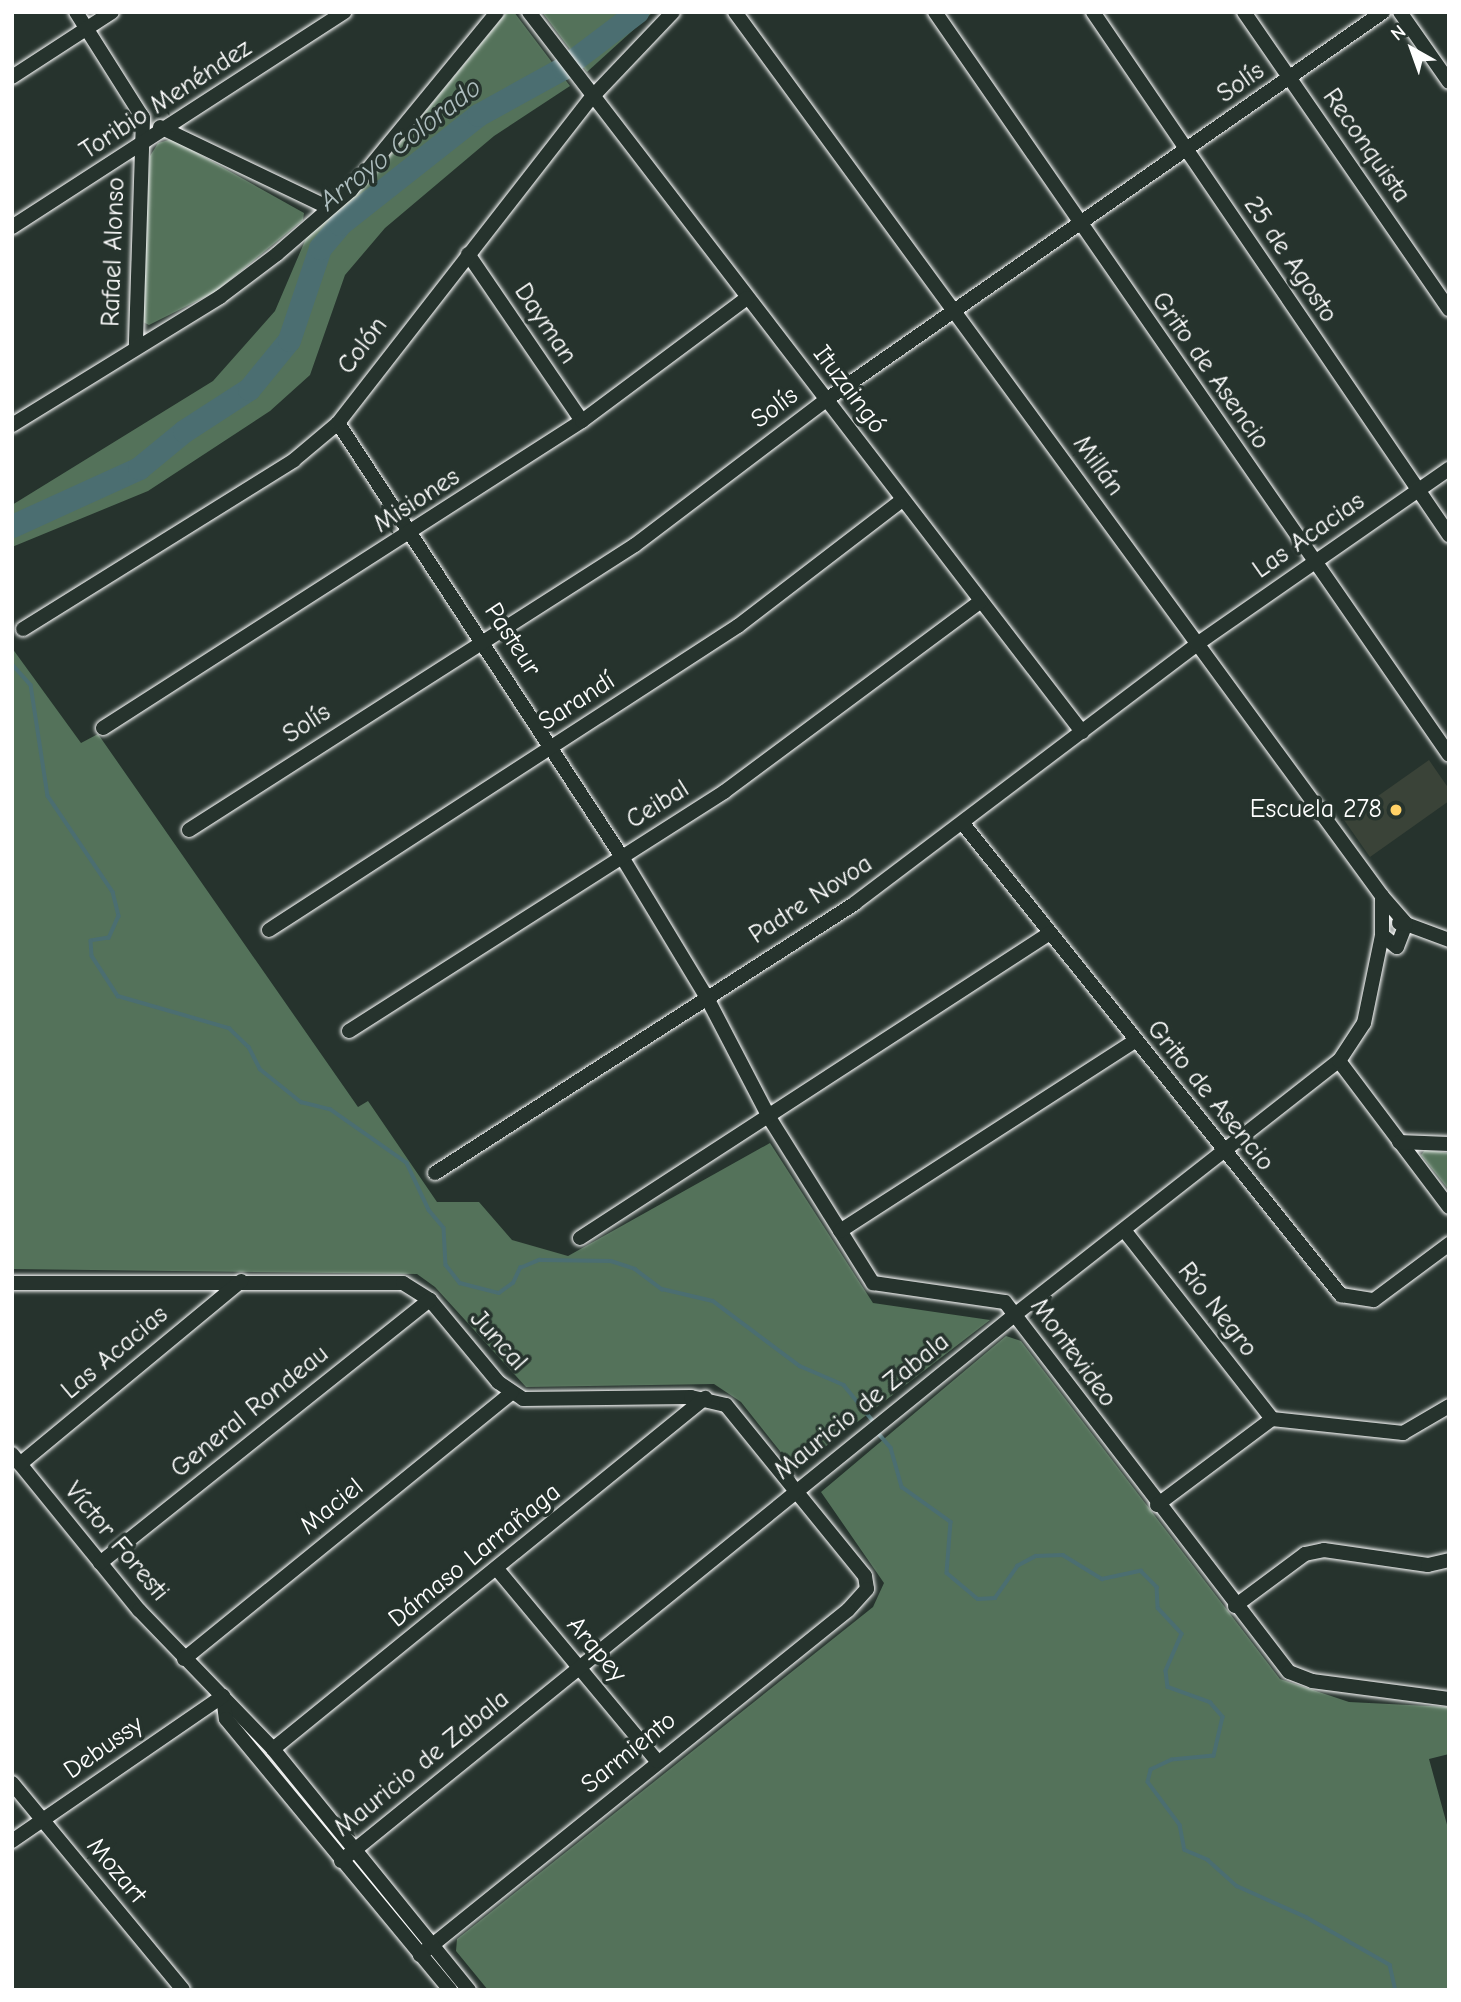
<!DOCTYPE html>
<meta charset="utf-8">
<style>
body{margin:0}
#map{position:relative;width:1461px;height:2002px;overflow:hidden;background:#26332d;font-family:"Comic Neue",sans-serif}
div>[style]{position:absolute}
.built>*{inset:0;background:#3a4338}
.green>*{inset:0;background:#54725a}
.stream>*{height:3.5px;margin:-1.75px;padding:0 1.75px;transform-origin:1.75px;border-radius:1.75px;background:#4b6e71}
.river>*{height:23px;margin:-11.5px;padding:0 11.5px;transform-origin:11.5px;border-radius:11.5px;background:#4b6e71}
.roads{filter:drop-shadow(0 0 2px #fff) drop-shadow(0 0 2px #fff)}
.minor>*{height:14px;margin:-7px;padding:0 7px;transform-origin:7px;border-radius:7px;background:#26332d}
.dots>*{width:19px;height:19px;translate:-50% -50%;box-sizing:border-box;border:4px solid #26332d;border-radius:50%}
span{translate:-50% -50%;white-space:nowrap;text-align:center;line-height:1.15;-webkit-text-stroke:7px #26332d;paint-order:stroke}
.street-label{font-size:26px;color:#fff}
.poi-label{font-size:26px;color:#fff}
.right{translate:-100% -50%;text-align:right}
.water-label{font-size:28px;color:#aebebf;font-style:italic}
.frame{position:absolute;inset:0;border:14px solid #fff;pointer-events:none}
.north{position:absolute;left:1377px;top:14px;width:70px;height:70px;-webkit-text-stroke:5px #26332d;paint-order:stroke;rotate:320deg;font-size:19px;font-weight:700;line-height:28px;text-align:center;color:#fff}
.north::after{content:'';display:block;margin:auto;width:24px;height:32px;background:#fff;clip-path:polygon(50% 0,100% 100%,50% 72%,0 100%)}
</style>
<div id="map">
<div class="built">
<i style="clip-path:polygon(1429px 760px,1449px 789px,1449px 801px,1370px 857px,1344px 820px)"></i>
</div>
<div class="green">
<i style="clip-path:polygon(507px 12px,514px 12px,570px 86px,494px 136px,385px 228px,345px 275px,310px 375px,270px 411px,148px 491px,12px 547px,12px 505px,213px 381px,275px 311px,307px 236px,367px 183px)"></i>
<i style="clip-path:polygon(542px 12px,653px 12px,587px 72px)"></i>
<i style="clip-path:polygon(172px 139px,304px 213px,303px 220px,215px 292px,149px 325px,141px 321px,150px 156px,158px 143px)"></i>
<i style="clip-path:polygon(12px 648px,81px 743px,98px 734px,358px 1107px,368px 1101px,437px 1202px,479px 1202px,512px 1240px,568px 1256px,770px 1143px,873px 1303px,990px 1320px,795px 1470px,741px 1402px,714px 1384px,526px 1387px,435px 1287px,417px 1274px,12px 1269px)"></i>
<i style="clip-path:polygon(1425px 1150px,1449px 1153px,1449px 1190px,1421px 1155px)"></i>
<i style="clip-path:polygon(1006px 1336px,1021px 1341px,1280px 1679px,1349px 1702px,1449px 1707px,1449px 1754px,1429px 1759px,1449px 1832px,1449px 1990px,488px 1990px,456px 1951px,457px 1939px,873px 1607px,884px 1583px,821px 1492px)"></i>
</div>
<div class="stream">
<i style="left:12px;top:664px;width:28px;rotate:48deg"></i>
<i style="left:31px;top:685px;width:112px;rotate:81.3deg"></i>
<i style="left:48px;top:796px;width:116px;rotate:55.9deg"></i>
<i style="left:113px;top:892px;width:25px;rotate:76deg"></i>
<i style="left:119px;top:916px;width:24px;rotate:114deg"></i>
<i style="left:109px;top:938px;width:18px;rotate:171deg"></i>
<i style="left:91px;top:941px;width:15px;rotate:86deg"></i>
<i style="left:92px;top:956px;width:48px;rotate:57deg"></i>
<i style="left:118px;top:996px;width:116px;rotate:16.1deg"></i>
<i style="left:229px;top:1028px;width:28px;rotate:44deg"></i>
<i style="left:249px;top:1047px;width:25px;rotate:63deg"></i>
<i style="left:260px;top:1069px;width:53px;rotate:38.8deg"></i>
<i style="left:301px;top:1102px;width:30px;rotate:14deg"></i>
<i style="left:330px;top:1109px;width:94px;rotate:35deg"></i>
<i style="left:407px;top:1163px;width:52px;rotate:64.9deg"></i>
<i style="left:429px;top:1210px;width:23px;rotate:50deg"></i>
<i style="left:444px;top:1228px;width:37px;rotate:87deg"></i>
<i style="left:446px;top:1265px;width:23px;rotate:52deg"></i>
<i style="left:460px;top:1283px;width:40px;rotate:14.4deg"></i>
<i style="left:499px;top:1293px;width:17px;rotate:-36deg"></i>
<i style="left:513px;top:1283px;width:17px;rotate:-65deg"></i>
<i style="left:520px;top:1268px;width:21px;rotate:-23deg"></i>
<i style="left:539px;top:1260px;width:72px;rotate:0.8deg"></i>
<i style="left:611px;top:1261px;width:25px;rotate:18deg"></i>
<i style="left:635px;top:1269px;width:34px;rotate:37deg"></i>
<i style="left:662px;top:1289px;width:52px;rotate:13.2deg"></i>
<i style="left:713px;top:1301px;width:109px;rotate:36.8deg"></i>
<i style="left:800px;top:1366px;width:48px;rotate:23.4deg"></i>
<i style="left:844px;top:1385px;width:46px;rotate:51.1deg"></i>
<i style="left:879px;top:1434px;width:18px;rotate:49deg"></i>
<i style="left:891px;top:1448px;width:41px;rotate:74.2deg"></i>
<i style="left:902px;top:1487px;width:60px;rotate:35.5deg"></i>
<i style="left:951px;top:1522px;width:51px;rotate:94.5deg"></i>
<i style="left:947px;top:1573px;width:40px;rotate:40deg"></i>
<i style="left:978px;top:1599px;width:17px;rotate:-3deg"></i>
<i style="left:995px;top:1598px;width:39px;rotate:-55deg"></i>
<i style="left:1017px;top:1566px;width:21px;rotate:-28deg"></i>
<i style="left:1036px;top:1556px;width:27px;rotate:-2deg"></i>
<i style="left:1063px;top:1555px;width:46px;rotate:31.6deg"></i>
<i style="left:1102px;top:1579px;width:40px;rotate:-12deg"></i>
<i style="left:1141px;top:1571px;width:23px;rotate:45deg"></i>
<i style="left:1157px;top:1587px;width:21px;rotate:87deg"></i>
<i style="left:1158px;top:1608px;width:35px;rotate:47deg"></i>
<i style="left:1182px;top:1634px;width:40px;rotate:113.4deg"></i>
<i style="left:1166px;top:1671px;width:16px;rotate:83deg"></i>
<i style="left:1168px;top:1687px;width:45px;rotate:19.7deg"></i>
<i style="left:1210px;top:1702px;width:20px;rotate:49deg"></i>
<i style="left:1223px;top:1717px;width:40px;rotate:103deg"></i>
<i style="left:1214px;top:1756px;width:42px;rotate:174.6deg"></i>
<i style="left:1172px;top:1760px;width:23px;rotate:155deg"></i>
<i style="left:1151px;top:1770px;width:12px;rotate:104deg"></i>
<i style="left:1148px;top:1782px;width:54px;rotate:53.3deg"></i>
<i style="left:1180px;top:1825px;width:25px;rotate:79deg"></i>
<i style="left:1185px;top:1850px;width:25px;rotate:23deg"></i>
<i style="left:1208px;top:1860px;width:39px;rotate:42deg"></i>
<i style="left:1237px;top:1886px;width:76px;rotate:24.2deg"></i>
<i style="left:1306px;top:1917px;width:97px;rotate:29.7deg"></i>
<i style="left:1390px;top:1965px;width:26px;rotate:77deg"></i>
</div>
<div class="river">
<i style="left:12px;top:526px;width:140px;rotate:-24.5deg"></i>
<i style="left:139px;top:468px;width:58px;rotate:-39.4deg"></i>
<i style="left:184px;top:431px;width:77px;rotate:-32.9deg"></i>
<i style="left:249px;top:389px;width:63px;rotate:-50.8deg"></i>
<i style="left:289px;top:340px;width:97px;rotate:-71.4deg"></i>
<i style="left:320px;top:248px;width:31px;rotate:-50deg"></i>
<i style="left:340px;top:224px;width:176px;rotate:-38.3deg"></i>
<i style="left:478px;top:115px;width:97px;rotate:-28.9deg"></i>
<i style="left:563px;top:68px;width:93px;rotate:-37.1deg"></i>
</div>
<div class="roads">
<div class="minor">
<i style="left:76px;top:12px;width:125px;rotate:57.7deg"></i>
<i style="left:143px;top:118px;width:227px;rotate:91.8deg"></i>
<i style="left:529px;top:12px;width:908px;rotate:52.47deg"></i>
<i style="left:735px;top:12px;width:1095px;rotate:53.8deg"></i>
<i style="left:1382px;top:896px;width:37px;rotate:49deg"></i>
<i style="left:1406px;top:924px;width:46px;rotate:20.4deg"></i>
<i style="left:935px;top:12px;width:903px;rotate:55.32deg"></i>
<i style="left:1093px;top:12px;width:633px;rotate:55.76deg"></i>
<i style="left:1244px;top:12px;width:361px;rotate:55.4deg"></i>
<i style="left:1400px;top:12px;width:85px;rotate:55deg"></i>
<i style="left:12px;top:77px;width:119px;rotate:-33deg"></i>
<i style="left:160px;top:127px;width:187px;rotate:25.6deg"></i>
<i style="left:12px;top:227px;width:396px;rotate:-32.9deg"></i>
<i style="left:468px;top:254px;width:202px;rotate:55.7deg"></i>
<i style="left:338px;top:423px;width:519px;rotate:56.8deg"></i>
<i style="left:622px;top:857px;width:162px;rotate:58.9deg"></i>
<i style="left:706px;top:996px;width:139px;rotate:62.5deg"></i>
<i style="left:770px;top:1119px;width:194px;rotate:57.9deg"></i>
<i style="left:873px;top:1283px;width:133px;rotate:8.2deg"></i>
<i style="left:1005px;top:1302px;width:466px;rotate:52.5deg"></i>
<i style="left:1289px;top:1672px;width:25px;rotate:21deg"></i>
<i style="left:1312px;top:1681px;width:138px;rotate:7.5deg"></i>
<i style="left:12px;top:425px;width:244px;rotate:-31.6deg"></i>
<i style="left:220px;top:297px;width:71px;rotate:-37deg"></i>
<i style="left:277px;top:254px;width:98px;rotate:-40.9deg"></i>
<i style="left:351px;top:190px;width:230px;rotate:-50.6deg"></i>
<i style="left:23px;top:629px;width:319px;rotate:-31.9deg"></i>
<i style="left:294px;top:460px;width:57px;rotate:-40.1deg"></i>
<i style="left:338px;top:423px;width:415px;rotate:-52.1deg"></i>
<i style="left:593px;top:96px;width:116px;rotate:-46.4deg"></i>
<i style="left:103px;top:728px;width:569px;rotate:-32.66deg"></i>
<i style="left:582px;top:421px;width:206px;rotate:-36.7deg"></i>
<i style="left:964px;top:825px;width:603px;rotate:51.27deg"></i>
<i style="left:1341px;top:1295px;width:33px;rotate:9deg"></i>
<i style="left:1374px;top:1300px;width:94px;rotate:-36.7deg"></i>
<i style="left:189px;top:830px;width:529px;rotate:-32.58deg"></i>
<i style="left:635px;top:545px;width:240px;rotate:-37.2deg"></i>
<i style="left:826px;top:400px;width:679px;rotate:-34.86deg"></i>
<i style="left:269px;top:930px;width:559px;rotate:-32.95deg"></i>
<i style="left:738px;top:626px;width:207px;rotate:-37.5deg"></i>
<i style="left:1382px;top:935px;width:19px;rotate:39deg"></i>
<i style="left:1397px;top:947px;width:25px;rotate:-69deg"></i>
<i style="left:1406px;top:924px;width:7px;rotate:-172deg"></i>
<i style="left:349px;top:1031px;width:445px;rotate:-32.5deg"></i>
<i style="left:724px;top:792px;width:320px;rotate:-36.6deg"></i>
<i style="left:1339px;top:1061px;width:183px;rotate:53deg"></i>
<i style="left:1399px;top:1142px;width:50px;rotate:2.3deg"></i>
<i style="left:435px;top:1173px;width:499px;rotate:-32.7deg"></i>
<i style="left:855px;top:903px;width:429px;rotate:-37.1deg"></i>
<i style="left:1197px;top:644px;width:307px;rotate:-34.8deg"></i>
<i style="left:1124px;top:1230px;width:240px;rotate:51.9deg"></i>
<i style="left:840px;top:1231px;width:351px;rotate:-32.8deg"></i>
<i style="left:580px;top:1238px;width:560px;rotate:-32.98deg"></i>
<i style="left:12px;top:1283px;width:391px"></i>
<i style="left:403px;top:1283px;width:32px;rotate:32deg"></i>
<i style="left:430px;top:1300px;width:107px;rotate:50.3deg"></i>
<i style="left:498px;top:1382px;width:30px;rotate:34deg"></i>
<i style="left:523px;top:1399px;width:168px;rotate:-0.7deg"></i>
<i style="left:691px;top:1397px;width:36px;rotate:13deg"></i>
<i style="left:726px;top:1405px;width:220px;rotate:50.9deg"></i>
<i style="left:865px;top:1576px;width:13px;rotate:81deg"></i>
<i style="left:867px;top:1589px;width:28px;rotate:132deg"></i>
<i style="left:848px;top:1610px;width:550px;rotate:141.13deg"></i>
<i style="left:12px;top:1454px;width:201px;rotate:50.9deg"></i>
<i style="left:139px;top:1610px;width:193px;rotate:46deg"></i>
<i style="left:273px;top:1749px;width:311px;rotate:50.9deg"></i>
<i style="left:20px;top:1464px;width:287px;rotate:-39.6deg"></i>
<i style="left:1157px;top:1505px;width:144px;rotate:-36.8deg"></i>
<i style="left:1272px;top:1419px;width:132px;rotate:6.1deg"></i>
<i style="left:1403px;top:1433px;width:53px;rotate:-30.4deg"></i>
<i style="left:100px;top:1563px;width:422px;rotate:-38.6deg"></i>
<i style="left:497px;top:1569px;width:250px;rotate:50.2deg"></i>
<i style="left:1235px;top:1606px;width:87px;rotate:-36.6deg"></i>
<i style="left:1305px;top:1554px;width:19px;rotate:-12deg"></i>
<i style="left:1324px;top:1550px;width:105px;rotate:8.2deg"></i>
<i style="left:1428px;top:1565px;width:22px;rotate:-13deg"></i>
<i style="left:184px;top:1659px;width:422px;rotate:-39.1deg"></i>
<i style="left:223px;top:1696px;width:23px;rotate:83deg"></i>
<i style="left:226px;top:1719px;width:352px;rotate:50.4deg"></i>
<i style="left:273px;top:1749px;width:557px;rotate:-39.09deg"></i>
<i style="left:12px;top:1783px;width:268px;rotate:50.4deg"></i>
<i style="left:12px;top:1841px;width:256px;rotate:-34.5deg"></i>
<i style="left:341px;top:1861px;width:864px;rotate:-39.03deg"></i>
<i style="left:1012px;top:1317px;width:415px;rotate:-38.1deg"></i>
<i style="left:1339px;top:1061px;width:45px;rotate:-56.7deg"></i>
<i style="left:1364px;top:1023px;width:90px;rotate:-78.4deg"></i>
<i style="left:1382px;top:935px;width:39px;rotate:-90deg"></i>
</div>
</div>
<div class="dots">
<i style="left:1396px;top:810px;background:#ffd166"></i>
</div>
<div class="street-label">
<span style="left:1241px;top:83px;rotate:-35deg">Solís</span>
<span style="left:166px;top:100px;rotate:-33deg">Toribio Menéndez</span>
<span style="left:1366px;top:146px;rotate:55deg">Reconquista</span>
<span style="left:114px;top:252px;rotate:-88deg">Rafael Alonso</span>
<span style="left:1290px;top:260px;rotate:56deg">25 de Agosto</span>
<span style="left:545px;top:324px;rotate:56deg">Dayman</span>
<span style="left:363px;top:346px;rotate:-53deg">Colón</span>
<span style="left:1210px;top:371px;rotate:55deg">Grito de Asencio</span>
<span style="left:849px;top:390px;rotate:53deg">Ituzaingó</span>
<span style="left:775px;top:408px;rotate:-37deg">Solís</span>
<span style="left:1098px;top:466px;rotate:54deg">Millán</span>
<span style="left:417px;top:501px;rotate:-33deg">Misiones</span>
<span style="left:1309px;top:536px;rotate:-35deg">Las Acacias</span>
<span style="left:512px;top:640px;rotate:57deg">Pasteur</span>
<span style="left:577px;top:702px;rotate:-33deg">Sarandí</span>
<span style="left:307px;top:724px;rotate:-33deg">Solís</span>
<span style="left:658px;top:805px;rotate:-32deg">Ceibal</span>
<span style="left:811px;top:900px;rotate:-33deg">Padre Novoa</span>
<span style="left:1210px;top:1096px;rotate:51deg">Grito de Asencio</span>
<span style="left:1217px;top:1310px;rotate:52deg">Río Negro</span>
<span style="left:498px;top:1341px;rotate:48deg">Juncal</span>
<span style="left:115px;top:1353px;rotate:-40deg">Las Acacias</span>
<span style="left:1073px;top:1353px;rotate:54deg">Montevideo</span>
<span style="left:862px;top:1407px;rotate:-39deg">Mauricio de Zabala</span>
<span style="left:250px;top:1412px;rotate:-39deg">General Rondeau</span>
<span style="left:332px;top:1507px;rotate:-39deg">Maciel</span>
<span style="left:116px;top:1542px;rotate:50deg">Víctor Foresti</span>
<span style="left:475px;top:1556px;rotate:-39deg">Dámaso Larrañaga</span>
<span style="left:596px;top:1650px;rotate:50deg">Arapey</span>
<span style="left:104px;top:1748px;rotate:-35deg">Debussy</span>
<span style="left:629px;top:1753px;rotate:-39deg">Sarmiento</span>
<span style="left:422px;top:1764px;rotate:-39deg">Mauricio de Zabala</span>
<span style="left:116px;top:1871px;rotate:50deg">Mozart</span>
</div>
<div class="poi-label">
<span class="right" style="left:1382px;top:810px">Escuela 278</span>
</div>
<div class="water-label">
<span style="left:400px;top:144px;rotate:-38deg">Arroyo Colorado</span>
</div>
<div class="frame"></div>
<div class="north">N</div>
</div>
